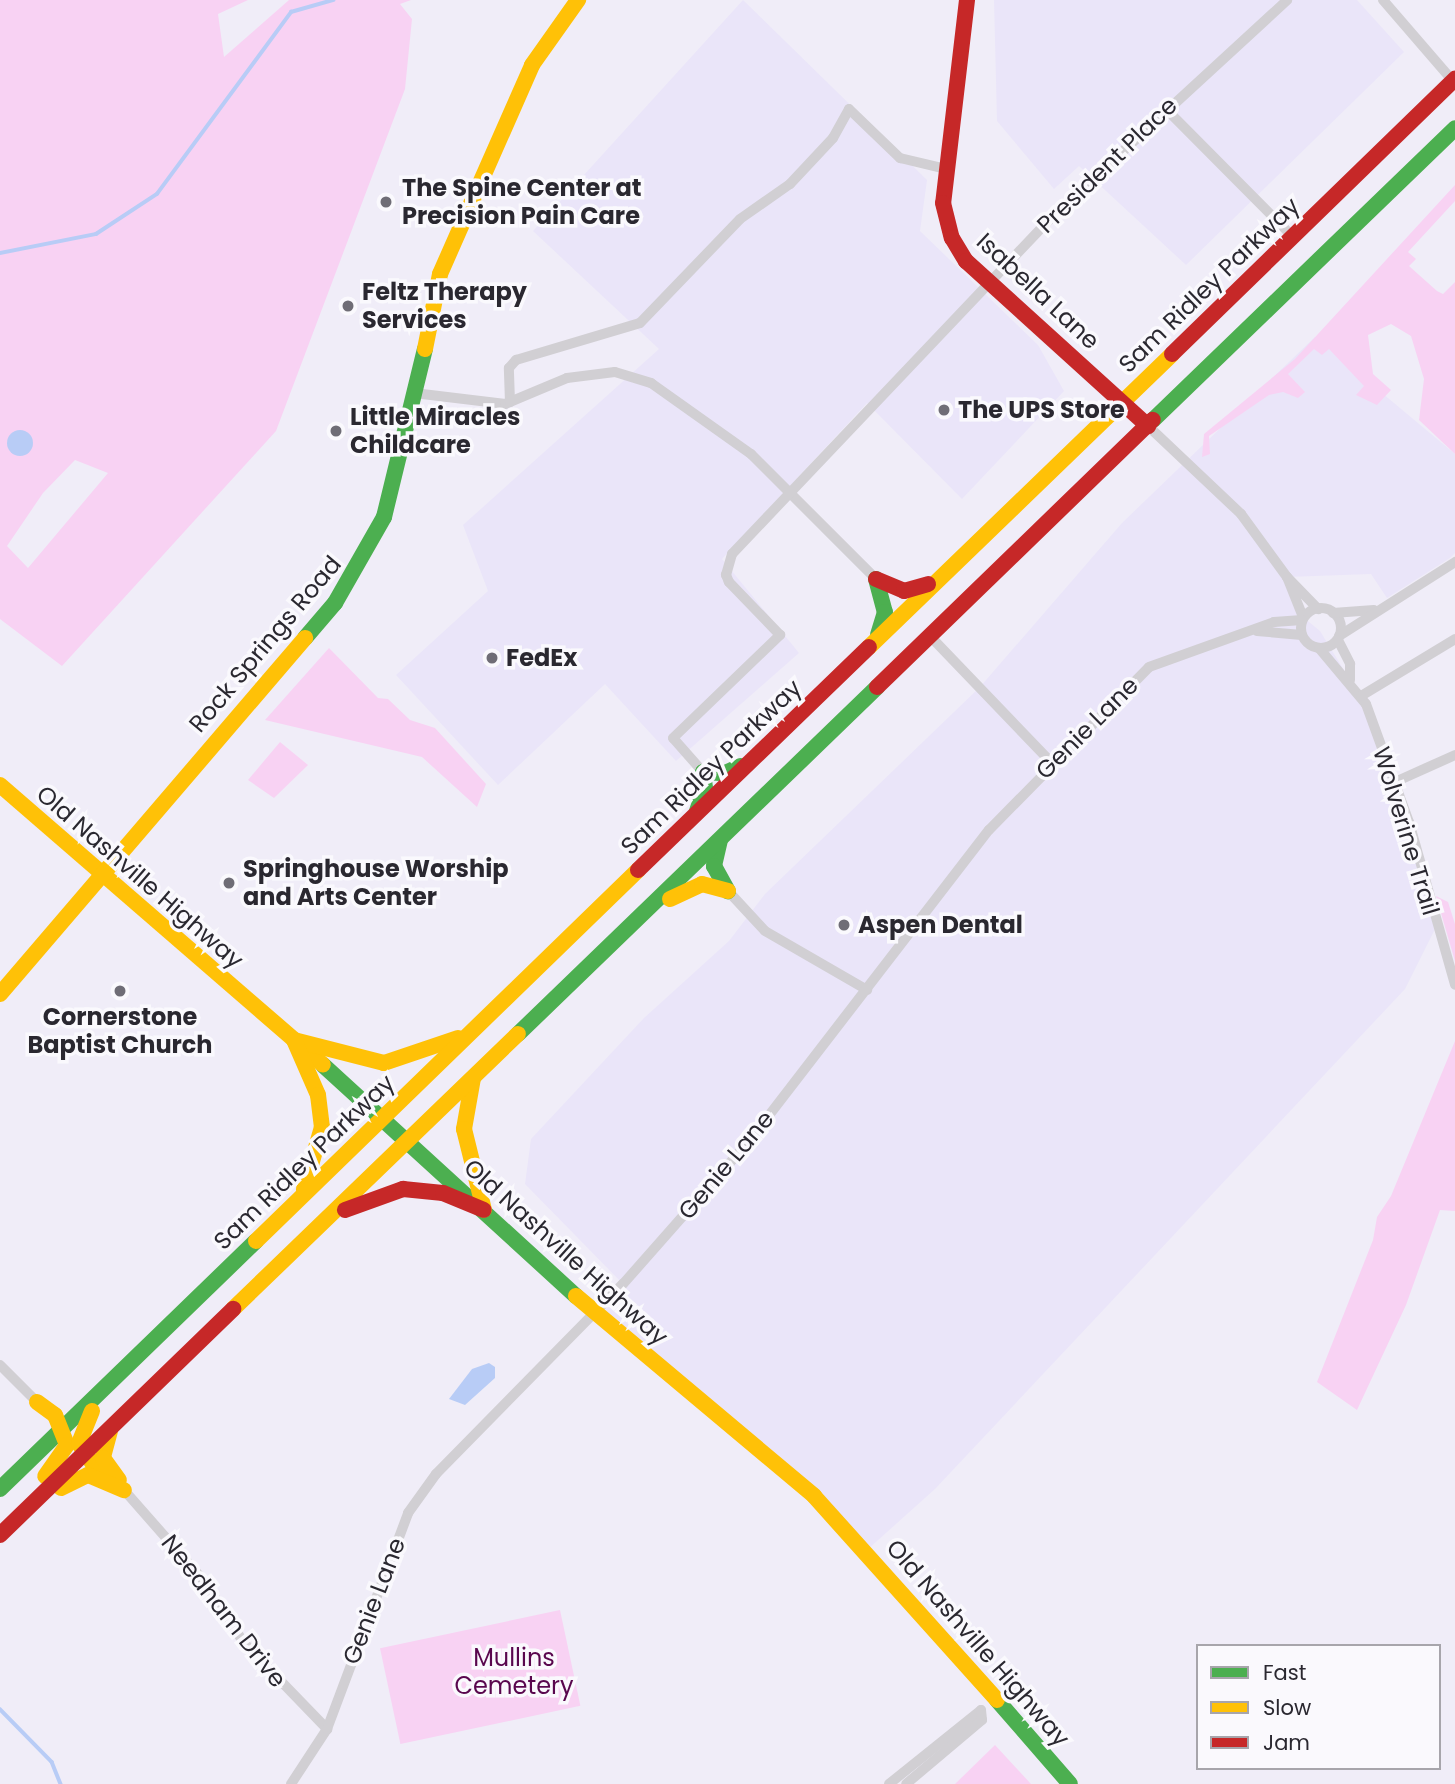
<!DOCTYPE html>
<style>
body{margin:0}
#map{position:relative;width:1455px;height:1784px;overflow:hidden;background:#f0edf8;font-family:Poppins,sans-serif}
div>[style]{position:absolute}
.built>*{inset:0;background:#eae5f9}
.green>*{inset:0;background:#f8d2f3;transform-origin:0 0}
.water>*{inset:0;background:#b8ccf6}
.round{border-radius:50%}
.stream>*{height:3.5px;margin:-1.75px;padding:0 1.75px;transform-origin:1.75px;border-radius:1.75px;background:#b8ccf6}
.street>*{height:10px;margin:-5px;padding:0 5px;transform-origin:5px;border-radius:5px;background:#d1cfd3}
.street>.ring{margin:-5px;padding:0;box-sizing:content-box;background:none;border:10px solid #d1cfd3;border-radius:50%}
.fast>*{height:16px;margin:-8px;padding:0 8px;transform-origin:8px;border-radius:8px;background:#4caf50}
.slow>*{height:16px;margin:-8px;padding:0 8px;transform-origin:8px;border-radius:8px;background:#ffc107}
.jam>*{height:16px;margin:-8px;padding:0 8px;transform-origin:8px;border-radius:8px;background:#c62828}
.dots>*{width:19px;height:19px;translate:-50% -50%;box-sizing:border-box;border:4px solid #faf9fd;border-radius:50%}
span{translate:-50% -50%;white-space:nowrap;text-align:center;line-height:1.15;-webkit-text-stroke:7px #faf9fd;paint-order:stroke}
.street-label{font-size:24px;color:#2a2830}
.poi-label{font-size:24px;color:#2a2830;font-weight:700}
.left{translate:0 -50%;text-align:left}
.park-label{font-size:24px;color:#59074e}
.legend{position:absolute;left:1196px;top:1644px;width:245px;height:126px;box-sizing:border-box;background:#faf9fd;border:2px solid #a7a5ab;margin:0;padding:9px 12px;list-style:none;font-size:21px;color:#2a2830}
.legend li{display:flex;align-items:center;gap:14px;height:35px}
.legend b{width:35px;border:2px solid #a7a5ab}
</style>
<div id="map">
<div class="built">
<i style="clip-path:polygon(743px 0,927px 180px,920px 231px,1038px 345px,1064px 391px,962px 499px,867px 403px,722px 559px,799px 653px,676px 761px,605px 684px,498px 785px,396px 675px,488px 591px,463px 525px,659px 349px,533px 231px)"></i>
<i style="clip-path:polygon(994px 0,1357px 0,1404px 52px,1186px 265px,1079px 166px,1054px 189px,997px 121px)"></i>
<i style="clip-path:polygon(1315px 337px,1455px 454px,1455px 553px,1450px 558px,1387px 598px,1371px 574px,1287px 577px,1303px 617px,1320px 631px,1350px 680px,1381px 744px,1436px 927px,1405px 989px,935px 1489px,867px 1550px,595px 1313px,623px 1284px,525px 1184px,531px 1139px,644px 1018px,729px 941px,765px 894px,980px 687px,1122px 523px)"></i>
</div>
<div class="green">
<i style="clip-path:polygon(evenodd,0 0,248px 0,218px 14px,224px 57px,289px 0,411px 0,400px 4px,412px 19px,405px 89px,276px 431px,62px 666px,0 619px,0 0,75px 460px,108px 473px,28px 568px,7px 546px,43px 493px,75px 460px)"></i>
<i style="clip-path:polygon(1455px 185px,1455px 201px,1408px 252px,1416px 259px,1409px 266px,1437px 291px,1443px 294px,1455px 282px,1455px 454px,1419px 420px,1424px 379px,1411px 336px,1391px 324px,1368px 335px,1373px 374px,1391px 390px,1377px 405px,1356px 395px,1364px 386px,1329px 349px,1322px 355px,1314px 349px,1288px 374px,1305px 392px,1298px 398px,1283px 392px,1269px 395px,1209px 436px,1210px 454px,1202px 457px,1204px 434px,1295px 359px)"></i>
<i style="clip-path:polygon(329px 648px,378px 698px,388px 699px,410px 720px,435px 728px,486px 784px,477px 807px,422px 757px,265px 720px)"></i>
<i style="clip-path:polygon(280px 742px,308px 765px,274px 798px,248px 780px)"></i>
<i style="clip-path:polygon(1436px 896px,1448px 902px,1455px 924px,1455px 961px)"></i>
<i style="clip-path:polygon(1455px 1041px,1455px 1211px,1440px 1210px,1406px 1305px,1357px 1410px,1317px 1382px,1373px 1240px,1377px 1217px,1391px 1196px)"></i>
<i style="left:560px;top:1610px;width:98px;height:184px;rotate:78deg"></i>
<i style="clip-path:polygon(995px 1745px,1031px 1784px,955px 1784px)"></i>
</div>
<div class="water">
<i class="round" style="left:7px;top:430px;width:26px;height:26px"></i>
<i style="clip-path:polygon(489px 1363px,495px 1367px,495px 1378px,465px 1405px,449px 1399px,472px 1369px)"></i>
</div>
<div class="stream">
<i style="left:0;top:253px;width:98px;rotate:-11.2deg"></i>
<i style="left:96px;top:234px;width:73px;rotate:-33.3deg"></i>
<i style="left:157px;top:194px;width:226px;rotate:-53.6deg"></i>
<i style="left:291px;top:12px;width:44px;rotate:-15.9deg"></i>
<i style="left:0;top:1709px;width:74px;rotate:45.5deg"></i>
<i style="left:52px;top:1762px;width:24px;rotate:68deg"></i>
</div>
<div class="street">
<i style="left:1383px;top:0;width:107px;rotate:49.2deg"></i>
<i style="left:1165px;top:108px;width:180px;rotate:45.2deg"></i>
<i style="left:414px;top:393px;width:92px;rotate:6.9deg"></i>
<i style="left:505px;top:404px;width:67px;rotate:-22.8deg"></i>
<i style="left:567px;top:378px;width:48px;rotate:-7.1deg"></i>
<i style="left:615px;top:372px;width:38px;rotate:17deg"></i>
<i style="left:651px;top:383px;width:123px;rotate:35.4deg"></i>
<i style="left:751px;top:454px;width:177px;rotate:45deg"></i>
<i style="left:510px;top:402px;width:34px;rotate:-92deg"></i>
<i style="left:509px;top:368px;width:11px;rotate:-49deg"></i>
<i style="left:516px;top:360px;width:129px;rotate:-16.6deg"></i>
<i style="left:640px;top:323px;width:144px;rotate:-46.1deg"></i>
<i style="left:740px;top:219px;width:61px;rotate:-35deg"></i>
<i style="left:790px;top:184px;width:63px;rotate:-46.9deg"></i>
<i style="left:833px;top:138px;width:33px;rotate:-61deg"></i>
<i style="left:849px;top:109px;width:71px;rotate:43.9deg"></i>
<i style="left:900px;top:158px;width:47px;rotate:13.4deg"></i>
<i style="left:1148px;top:426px;width:128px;rotate:43.4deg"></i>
<i style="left:1241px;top:514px;width:78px;rotate:53.9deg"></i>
<i style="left:1287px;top:577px;width:43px;rotate:68.2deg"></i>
<i style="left:1287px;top:577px;width:45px;rotate:45.9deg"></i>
<i class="ring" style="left:1301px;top:608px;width:30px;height:30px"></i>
<i style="left:1333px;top:613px;width:41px;rotate:-4.2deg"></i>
<i style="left:1257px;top:631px;width:45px;rotate:5.1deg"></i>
<i style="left:930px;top:636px;width:175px;rotate:46.2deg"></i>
<i style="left:1339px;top:636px;width:138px;rotate:-32.5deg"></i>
<i style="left:1338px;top:640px;width:27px;rotate:63deg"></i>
<i style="left:1350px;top:664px;width:16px;rotate:90deg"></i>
<i style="left:1319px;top:648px;width:73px;rotate:50deg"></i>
<i style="left:1366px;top:704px;width:126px;rotate:70deg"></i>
<i style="left:1409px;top:822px;width:169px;rotate:74.2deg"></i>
<i style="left:1361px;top:696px;width:110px;rotate:-31.2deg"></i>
<i style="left:703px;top:772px;width:45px;rotate:-131.4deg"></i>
<i style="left:673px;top:738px;width:149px;rotate:-43.9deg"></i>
<i style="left:780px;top:635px;width:74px;rotate:-133.9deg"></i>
<i style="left:729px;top:582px;width:8px;rotate:-113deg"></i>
<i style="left:726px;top:575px;width:22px;rotate:-74deg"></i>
<i style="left:732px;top:554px;width:475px;rotate:-46.5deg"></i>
<i style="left:1059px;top:210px;width:310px;rotate:-42.6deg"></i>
<i style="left:1395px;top:782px;width:66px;rotate:-24.2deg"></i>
<i style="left:728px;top:891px;width:54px;rotate:47.2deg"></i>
<i style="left:765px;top:931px;width:118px;rotate:30deg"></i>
<i style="left:0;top:1365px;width:52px;rotate:45deg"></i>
<i style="left:124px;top:1490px;width:121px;rotate:48.7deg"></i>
<i style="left:204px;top:1581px;width:74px;rotate:57.2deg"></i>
<i style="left:244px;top:1643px;width:120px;rotate:46deg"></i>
<i style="left:291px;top:1784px;width:66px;rotate:-56.8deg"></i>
<i style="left:327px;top:1729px;width:231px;rotate:-69.4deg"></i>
<i style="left:408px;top:1513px;width:48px;rotate:-54.3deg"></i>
<i style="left:436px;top:1474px;width:267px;rotate:-45.5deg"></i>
<i style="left:623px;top:1284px;width:192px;rotate:-48.6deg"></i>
<i style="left:750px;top:1140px;width:391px;rotate:-52.4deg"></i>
<i style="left:989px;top:830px;width:228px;rotate:-45.5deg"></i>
<i style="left:1149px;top:667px;width:133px;rotate:-19.8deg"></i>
<i style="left:1274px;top:622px;width:28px;rotate:-4deg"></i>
<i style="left:889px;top:1784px;width:118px;rotate:-38.8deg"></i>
<i style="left:981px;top:1710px;width:10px;rotate:84deg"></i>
<i style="left:982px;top:1720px;width:99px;rotate:139.9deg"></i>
</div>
<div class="fast">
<i style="left:1153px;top:420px;width:420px;rotate:-44deg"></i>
<i style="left:876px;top:579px;width:34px;rotate:75deg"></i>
<i style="left:885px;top:612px;width:24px;rotate:107deg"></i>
<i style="left:305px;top:638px;width:46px;rotate:-49.4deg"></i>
<i style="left:335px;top:603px;width:99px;rotate:-60.3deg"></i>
<i style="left:384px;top:517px;width:173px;rotate:-76.3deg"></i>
<i style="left:697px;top:811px;width:24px;rotate:-71deg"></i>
<i style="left:705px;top:788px;width:16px;rotate:-97deg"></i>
<i style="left:703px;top:772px;width:22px;rotate:3deg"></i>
<i style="left:725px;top:773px;width:17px;rotate:-24deg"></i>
<i style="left:720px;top:840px;width:27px;rotate:103deg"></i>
<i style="left:714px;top:866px;width:29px;rotate:61deg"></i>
<i style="left:518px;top:1034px;width:499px;rotate:-44deg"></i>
<i style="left:323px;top:1065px;width:343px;rotate:42.4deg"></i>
<i style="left:0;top:1489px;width:356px;rotate:-44.1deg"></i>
<i style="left:997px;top:1700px;width:111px;rotate:49deg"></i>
</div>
<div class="slow">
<i style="left:425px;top:349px;width:76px;rotate:-78.7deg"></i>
<i style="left:440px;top:274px;width:228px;rotate:-66.2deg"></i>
<i style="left:532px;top:65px;width:80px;rotate:-54.7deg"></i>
<i style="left:869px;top:647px;width:421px;rotate:-44deg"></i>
<i style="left:0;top:785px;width:427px;rotate:40.9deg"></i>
<i style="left:670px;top:899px;width:35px;rotate:-25deg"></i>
<i style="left:702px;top:884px;width:27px;rotate:15deg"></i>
<i style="left:0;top:994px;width:469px;rotate:-49.4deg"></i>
<i style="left:294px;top:1040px;width:93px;rotate:14.3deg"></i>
<i style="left:384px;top:1063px;width:78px;rotate:-18.7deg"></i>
<i style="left:294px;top:1040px;width:60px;rotate:66.4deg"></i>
<i style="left:318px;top:1095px;width:32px;rotate:83deg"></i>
<i style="left:322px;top:1127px;width:65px;rotate:106.2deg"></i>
<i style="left:473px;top:1078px;width:52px;rotate:100deg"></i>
<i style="left:464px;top:1129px;width:83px;rotate:76.1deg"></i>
<i style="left:256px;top:1241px;width:533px;rotate:-44.16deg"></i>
<i style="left:576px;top:1296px;width:311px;rotate:40deg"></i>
<i style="left:814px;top:1496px;width:274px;rotate:48.1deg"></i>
<i style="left:233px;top:1309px;width:396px;rotate:-44deg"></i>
<i style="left:37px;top:1402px;width:22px;rotate:36deg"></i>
<i style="left:55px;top:1415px;width:32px;rotate:68deg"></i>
<i style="left:67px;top:1445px;width:38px;rotate:125deg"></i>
<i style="left:92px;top:1411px;width:35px;rotate:112deg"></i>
<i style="left:79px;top:1444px;width:45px;rotate:54.9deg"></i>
<i style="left:110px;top:1431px;width:28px;rotate:105deg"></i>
<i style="left:103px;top:1458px;width:27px;rotate:54deg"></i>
<i style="left:61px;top:1488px;width:30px;rotate:-26deg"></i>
<i style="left:88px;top:1475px;width:39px;rotate:23deg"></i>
</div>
<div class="jam">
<i style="left:967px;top:0;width:204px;rotate:96.7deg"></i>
<i style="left:943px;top:203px;width:36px;rotate:76deg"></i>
<i style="left:952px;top:238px;width:27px;rotate:59deg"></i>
<i style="left:966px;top:261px;width:246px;rotate:42.2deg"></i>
<i style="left:1172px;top:354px;width:395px;rotate:-44.2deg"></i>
<i style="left:876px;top:579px;width:30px;rotate:23deg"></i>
<i style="left:904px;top:591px;width:25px;rotate:-16deg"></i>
<i style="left:877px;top:687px;width:384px;rotate:-44.1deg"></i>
<i style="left:638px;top:870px;width:321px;rotate:-44deg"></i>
<i style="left:345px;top:1210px;width:62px;rotate:-19.9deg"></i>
<i style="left:403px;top:1189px;width:40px;rotate:5.7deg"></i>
<i style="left:443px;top:1193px;width:44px;rotate:22.5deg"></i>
<i style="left:0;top:1535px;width:325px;rotate:-44.1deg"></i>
</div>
<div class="dots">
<i style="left:386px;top:202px;background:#6f6d76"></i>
<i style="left:348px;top:306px;background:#6f6d76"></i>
<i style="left:944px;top:410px;background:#6f6d76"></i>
<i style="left:336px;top:431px;background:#6f6d76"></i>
<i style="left:492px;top:658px;background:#6f6d76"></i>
<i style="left:229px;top:883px;background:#6f6d76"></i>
<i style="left:844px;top:925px;background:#6f6d76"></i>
<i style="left:120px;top:991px;background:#6f6d76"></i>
</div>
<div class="street-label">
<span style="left:1107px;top:165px;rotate:-44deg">President Place</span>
<span style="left:1209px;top:285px;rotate:-44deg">Sam Ridley Parkway</span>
<span style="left:1038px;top:291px;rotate:43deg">Isabella Lane</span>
<span style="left:265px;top:644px;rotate:-50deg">Rock Springs Road</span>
<span style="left:1087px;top:728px;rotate:-45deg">Genie Lane</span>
<span style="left:711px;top:767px;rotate:-44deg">Sam Ridley Parkway</span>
<span style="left:1406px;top:831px;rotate:73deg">Wolverine Trail</span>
<span style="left:140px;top:877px;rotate:41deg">Old Nashville Highway</span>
<span style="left:304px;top:1162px;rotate:-44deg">Sam Ridley Parkway</span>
<span style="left:726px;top:1165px;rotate:-50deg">Genie Lane</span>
<span style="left:566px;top:1252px;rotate:42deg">Old Nashville Highway</span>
<span style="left:374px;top:1601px;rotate:-69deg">Genie Lane</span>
<span style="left:224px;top:1611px;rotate:52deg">Needham Drive</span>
<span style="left:978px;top:1643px;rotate:49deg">Old Nashville Highway</span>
</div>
<div class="poi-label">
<span class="left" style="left:402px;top:202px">The Spine Center at<br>Precision Pain Care</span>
<span class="left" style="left:362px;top:306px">Feltz Therapy<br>Services</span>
<span class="left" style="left:958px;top:410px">The UPS Store</span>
<span class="left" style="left:350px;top:431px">Little Miracles<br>Childcare</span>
<span class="left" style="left:506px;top:658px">FedEx</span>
<span class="left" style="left:243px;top:883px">Springhouse Worship<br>and Arts Center</span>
<span class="left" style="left:858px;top:925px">Aspen Dental</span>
<span style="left:120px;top:1031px">Cornerstone<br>Baptist Church</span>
</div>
<div class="park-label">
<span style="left:514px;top:1672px">Mullins<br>Cemetery</span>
</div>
<ul class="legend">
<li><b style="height:9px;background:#4caf50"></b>Fast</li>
<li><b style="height:9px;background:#ffc107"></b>Slow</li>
<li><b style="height:9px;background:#c62828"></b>Jam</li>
</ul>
</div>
